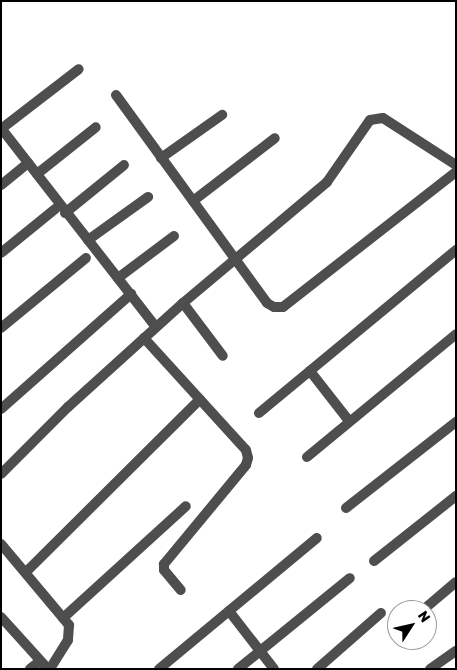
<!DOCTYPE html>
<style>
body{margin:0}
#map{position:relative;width:457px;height:670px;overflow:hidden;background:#fff;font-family:Rubik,sans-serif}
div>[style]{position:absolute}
.minor>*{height:10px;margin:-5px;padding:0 5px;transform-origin:5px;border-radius:5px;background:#4e4e4e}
.tertiary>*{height:10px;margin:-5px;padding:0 5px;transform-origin:5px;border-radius:5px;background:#4e4e4e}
span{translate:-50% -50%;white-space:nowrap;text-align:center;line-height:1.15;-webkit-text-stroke:4px #fff;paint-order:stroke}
.frame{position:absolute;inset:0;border:2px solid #000;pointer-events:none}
.north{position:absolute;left:387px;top:600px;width:50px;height:50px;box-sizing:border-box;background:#fff;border:1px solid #999;border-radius:50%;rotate:55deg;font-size:14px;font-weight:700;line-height:20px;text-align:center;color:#000}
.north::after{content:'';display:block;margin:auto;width:18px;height:22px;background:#000;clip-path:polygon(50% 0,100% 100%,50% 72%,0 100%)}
</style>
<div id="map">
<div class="minor">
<i style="left:116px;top:95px;width:257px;rotate:54deg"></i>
<i style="left:267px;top:303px;width:8px;rotate:30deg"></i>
<i style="left:274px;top:307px;width:9px"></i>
<i style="left:283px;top:307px;width:219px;rotate:-38deg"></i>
<i style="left:1px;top:128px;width:252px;rotate:52.1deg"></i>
<i style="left:1px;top:129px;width:98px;rotate:-37.6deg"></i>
<i style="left:161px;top:158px;width:75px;rotate:-35.2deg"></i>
<i style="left:37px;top:174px;width:75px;rotate:-38.5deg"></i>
<i style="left:1px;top:185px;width:35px;rotate:-39deg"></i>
<i style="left:193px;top:201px;width:103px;rotate:-37.5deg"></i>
<i style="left:65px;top:213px;width:76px;rotate:-39.1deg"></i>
<i style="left:88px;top:240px;width:74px;rotate:-35.6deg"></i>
<i style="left:1px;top:253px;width:70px;rotate:-39.2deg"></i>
<i style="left:118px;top:278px;width:70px;rotate:-36.9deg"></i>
<i style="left:183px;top:303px;width:66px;rotate:53deg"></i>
<i style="left:1px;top:328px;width:110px;rotate:-39.5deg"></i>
<i style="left:144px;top:338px;width:151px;rotate:47.7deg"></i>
<i style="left:246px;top:450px;width:8px;rotate:76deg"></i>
<i style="left:248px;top:458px;width:7px;rotate:106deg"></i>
<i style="left:246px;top:465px;width:129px;rotate:129.6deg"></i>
<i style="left:164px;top:564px;width:6px;rotate:90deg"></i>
<i style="left:164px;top:570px;width:26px;rotate:50deg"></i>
<i style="left:310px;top:371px;width:63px;rotate:52deg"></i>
<i style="left:1px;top:409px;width:174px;rotate:-41.5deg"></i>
<i style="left:259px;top:413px;width:256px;rotate:-39.6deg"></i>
<i style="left:307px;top:457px;width:193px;rotate:-39.5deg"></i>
<i style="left:1px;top:474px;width:95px;rotate:-45deg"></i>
<i style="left:68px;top:407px;width:155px;rotate:-42.1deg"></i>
<i style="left:183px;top:303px;width:188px;rotate:-40deg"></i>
<i style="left:327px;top:182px;width:75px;rotate:-55.3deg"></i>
<i style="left:370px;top:120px;width:13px;rotate:-9deg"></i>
<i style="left:383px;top:118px;width:87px;rotate:32.8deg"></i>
<i style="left:346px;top:508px;width:140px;rotate:-38deg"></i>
<i style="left:1px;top:544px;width:106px;rotate:50deg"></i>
<i style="left:69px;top:625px;width:15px;rotate:94deg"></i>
<i style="left:68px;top:640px;width:34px;rotate:122deg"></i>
<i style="left:374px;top:561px;width:105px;rotate:-38.4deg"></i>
<i style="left:26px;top:572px;width:245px;rotate:-44.8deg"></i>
<i style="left:423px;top:610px;width:43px;rotate:-40.3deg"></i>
<i style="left:229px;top:611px;width:73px;rotate:52.2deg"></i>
<i style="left:63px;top:618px;width:166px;rotate:-42.3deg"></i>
<i style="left:30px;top:669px;width:13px;rotate:-39deg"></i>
<i style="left:159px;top:669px;width:205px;rotate:-39.7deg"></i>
<i style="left:238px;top:669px;width:144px;rotate:-39.1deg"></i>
<i style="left:317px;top:669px;width:85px;rotate:-41.2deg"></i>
</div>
<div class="tertiary">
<i style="left:1px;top:617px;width:70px;rotate:47.9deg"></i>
<i style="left:430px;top:669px;width:32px;rotate:-35deg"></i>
</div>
<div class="frame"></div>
<div class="north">N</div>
</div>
